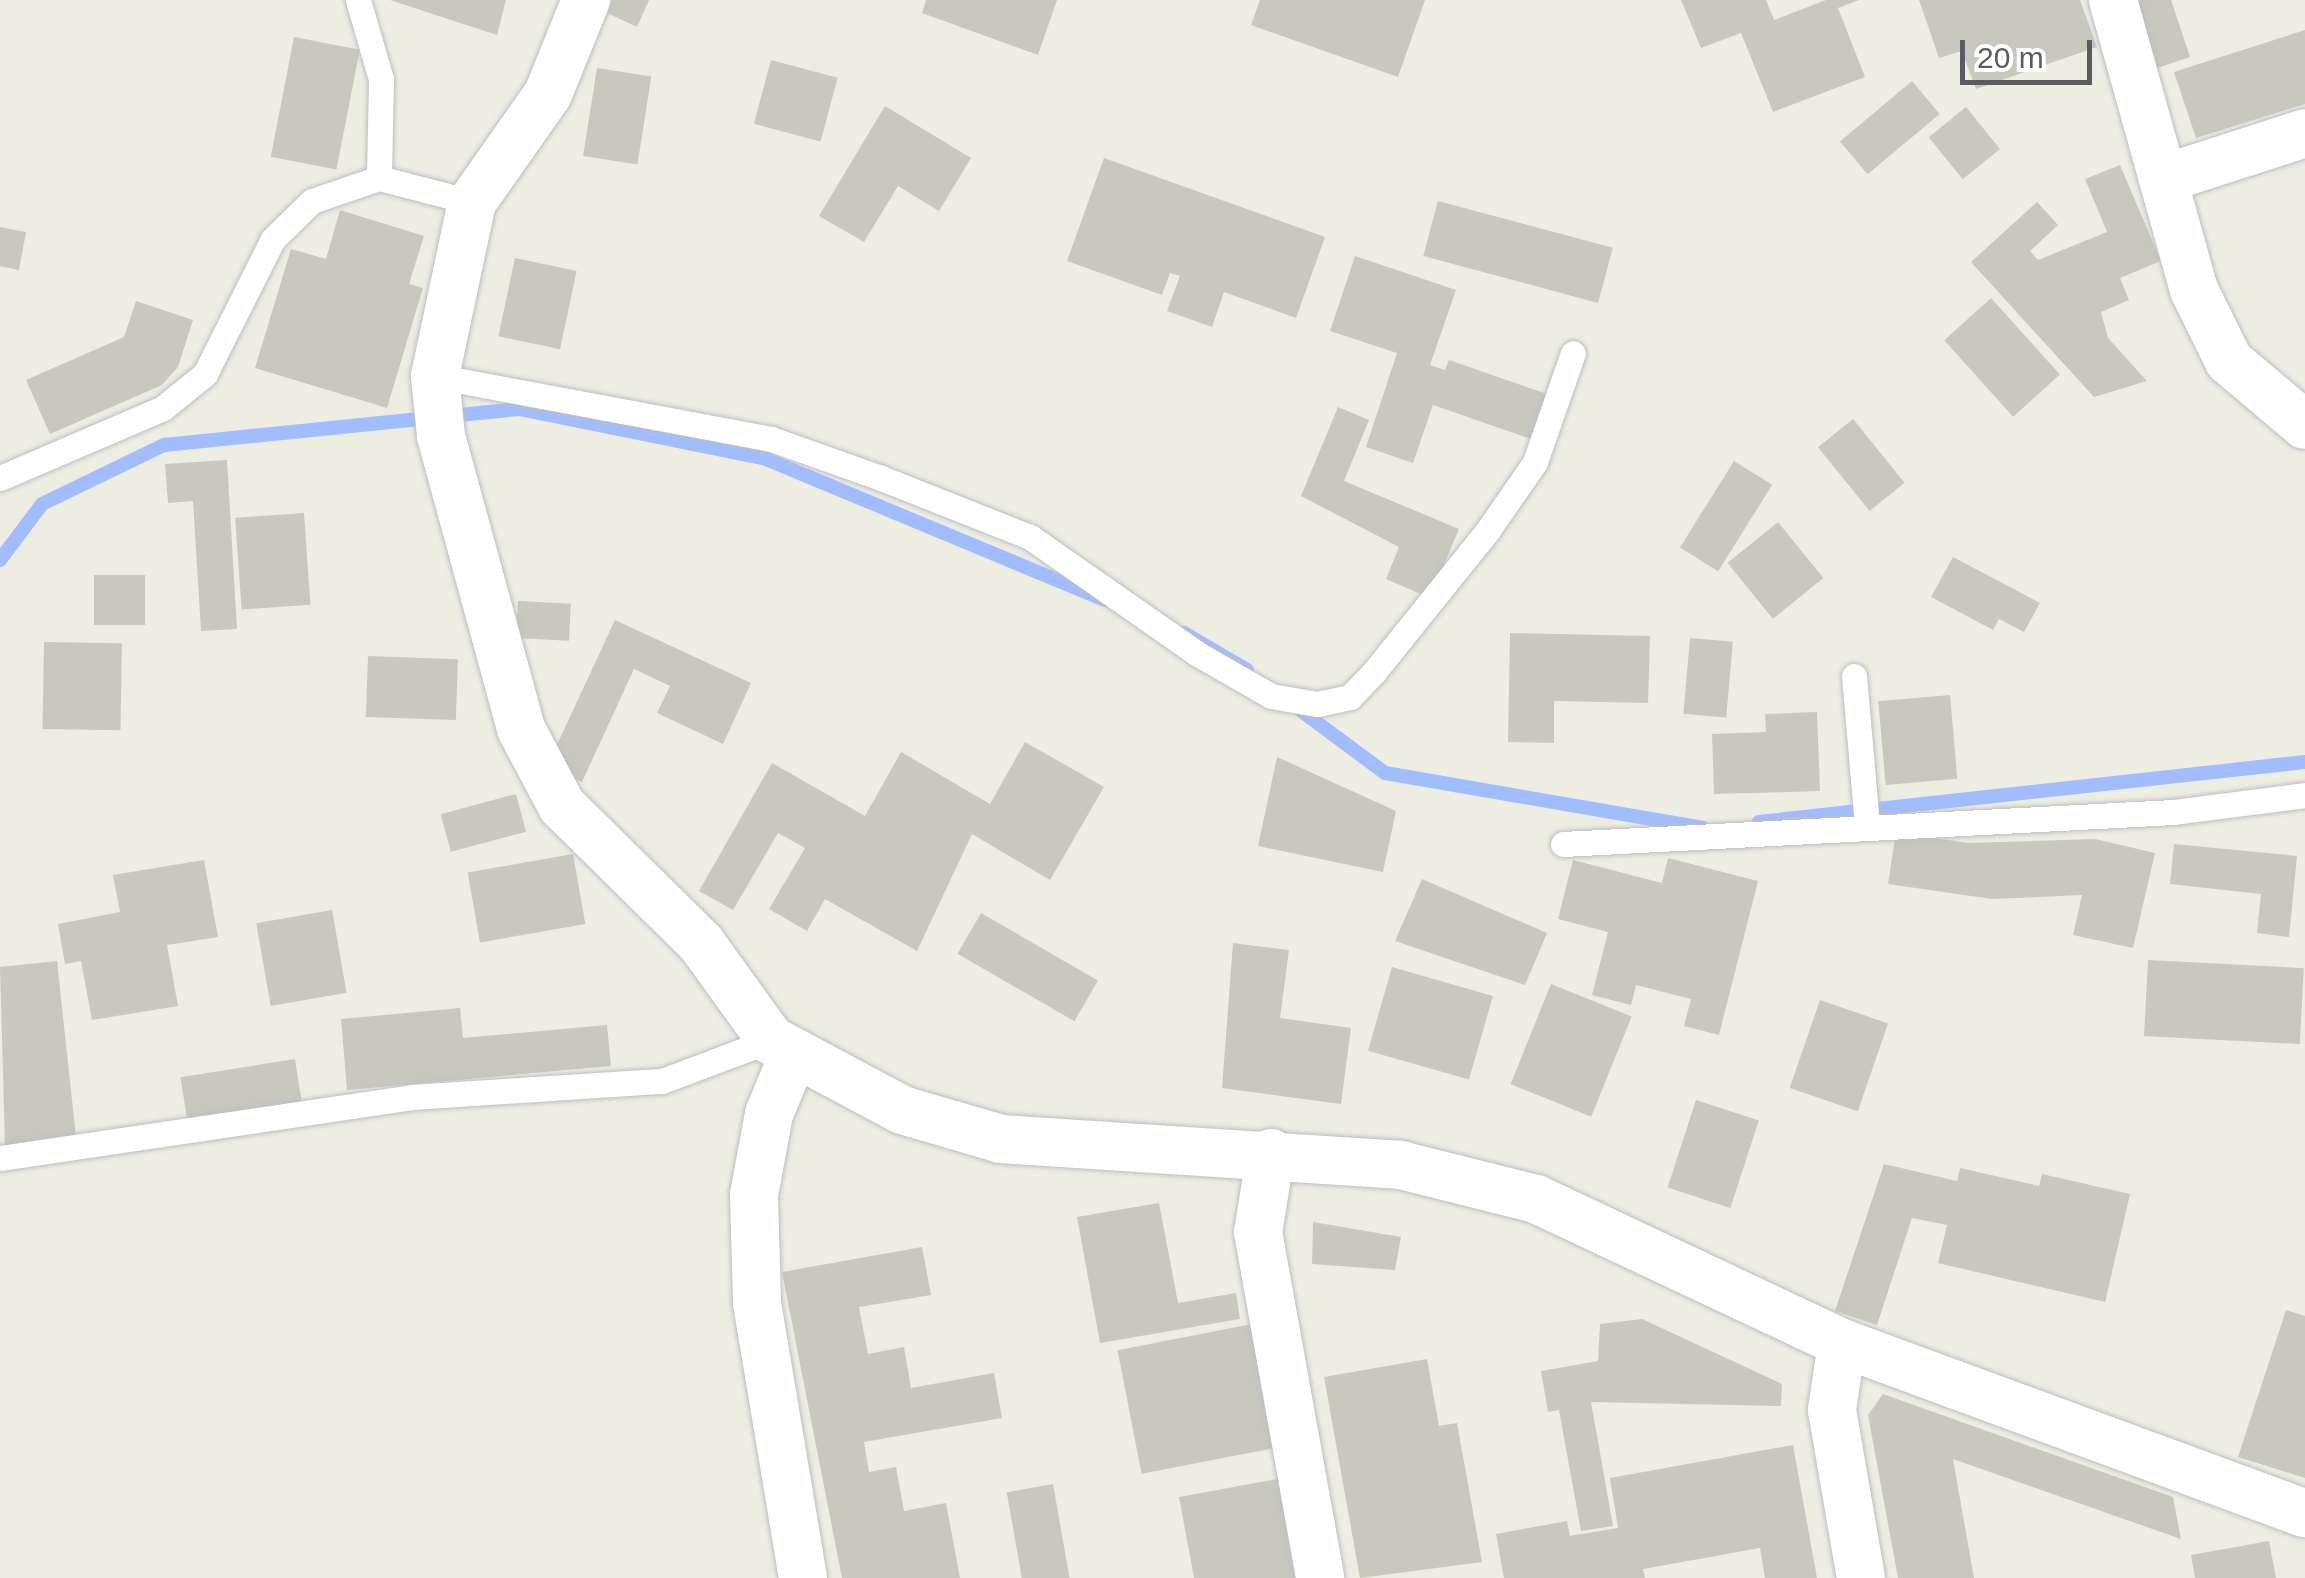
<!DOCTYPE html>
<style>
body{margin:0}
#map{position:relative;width:2305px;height:1578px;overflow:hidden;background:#edede2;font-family:Helvetica,sans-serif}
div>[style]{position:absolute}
.stream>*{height:14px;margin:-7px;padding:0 7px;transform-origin:7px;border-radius:7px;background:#a1bdfe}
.building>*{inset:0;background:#c8c8be;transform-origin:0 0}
.roads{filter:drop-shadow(0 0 2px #bdbdc4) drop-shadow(0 0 2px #bdbdc4)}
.service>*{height:25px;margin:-12.5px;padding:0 12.5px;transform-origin:12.5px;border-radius:12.5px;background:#fff}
.minor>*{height:48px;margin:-24px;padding:0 24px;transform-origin:24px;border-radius:24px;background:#fff}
span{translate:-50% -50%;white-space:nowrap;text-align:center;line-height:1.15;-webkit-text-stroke:9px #fff;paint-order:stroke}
.scale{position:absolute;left:1960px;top:40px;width:132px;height:45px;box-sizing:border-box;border:5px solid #5b5c63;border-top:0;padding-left:12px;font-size:30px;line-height:35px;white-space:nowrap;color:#5b5c63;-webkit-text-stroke:8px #fff;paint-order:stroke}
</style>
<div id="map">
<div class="stream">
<i style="left:0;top:560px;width:70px;rotate:-53.1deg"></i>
<i style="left:42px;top:504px;width:136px;rotate:-25.8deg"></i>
<i style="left:164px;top:445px;width:357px;rotate:-5.8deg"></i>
<i style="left:519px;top:409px;width:252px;rotate:11.4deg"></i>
<i style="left:766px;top:459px;width:366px;rotate:22.6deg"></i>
<i style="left:1184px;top:633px;width:73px;rotate:30.4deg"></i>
<i style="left:1292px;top:704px;width:116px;rotate:36.6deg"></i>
<i style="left:1385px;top:773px;width:323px;rotate:9.8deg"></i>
<i style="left:1759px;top:822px;width:549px;rotate:-6.27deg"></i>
</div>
<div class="building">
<i style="clip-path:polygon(390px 0,506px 0,497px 35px)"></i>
<i style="clip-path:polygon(612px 0,649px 0,637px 27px,607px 13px)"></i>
<i style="clip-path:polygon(926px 0,1057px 0,1038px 55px,922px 13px)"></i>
<i style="clip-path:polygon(1260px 0,1425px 0,1398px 77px,1251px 25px)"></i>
<i style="clip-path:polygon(1681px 0,1766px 0,1774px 20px,1826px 0,1859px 0,1838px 8px,1865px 77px,1773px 112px,1741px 33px,1701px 48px)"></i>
<i style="clip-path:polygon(1919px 0,2080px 0,2097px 47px,1976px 89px,1962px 51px,1939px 58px)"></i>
<i style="clip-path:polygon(2135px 0,2171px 0,2190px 57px,2157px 68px)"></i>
<i style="clip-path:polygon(2305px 30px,2305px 104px,2196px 138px,2174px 72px)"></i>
<i style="left:294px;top:37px;width:67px;height:122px;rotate:11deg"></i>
<i style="left:771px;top:60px;width:69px;height:66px;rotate:15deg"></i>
<i style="left:597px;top:68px;width:55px;height:89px;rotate:9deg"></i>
<i style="left:1912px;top:81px;width:43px;height:94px;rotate:50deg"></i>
<i style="clip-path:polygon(885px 106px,971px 158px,939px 211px,898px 186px,864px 242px,819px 216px)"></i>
<i style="left:1966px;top:107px;width:54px;height:48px;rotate:51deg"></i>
<i style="clip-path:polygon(1104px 158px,1325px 237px,1296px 318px,1224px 292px,1212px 327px,1167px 311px,1180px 276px,1170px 273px,1162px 295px,1067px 261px)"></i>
<i style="clip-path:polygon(2120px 165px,2161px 261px,2120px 278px,2129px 300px,2101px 312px,2108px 338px,2147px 381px,2094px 397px,1971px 262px,2037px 202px,2058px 225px,2030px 251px,2038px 260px,2107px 232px,2085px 179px)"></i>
<i style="left:1438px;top:201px;width:181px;height:57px;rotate:15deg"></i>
<i style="clip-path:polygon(340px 210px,424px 236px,409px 284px,423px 288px,387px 408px,255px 368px,291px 249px,326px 259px)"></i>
<i style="clip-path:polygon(0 227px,26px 232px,19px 270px,0 266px)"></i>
<i style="clip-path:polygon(1355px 256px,1456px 290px,1430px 365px,1445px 370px,1449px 360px,1550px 395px,1534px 440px,1433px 405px,1413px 463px,1366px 447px,1397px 353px,1330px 331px)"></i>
<i style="left:515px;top:258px;width:63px;height:80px;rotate:12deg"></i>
<i style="left:1991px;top:298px;width:103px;height:63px;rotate:48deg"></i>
<i style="clip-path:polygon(136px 301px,193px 320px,178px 367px,162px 385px,50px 434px,26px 380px,124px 337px)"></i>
<i style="clip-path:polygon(1338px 407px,1369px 420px,1344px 481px,1459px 529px,1430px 598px,1386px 579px,1399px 547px,1301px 496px)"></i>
<i style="left:1853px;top:419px;width:82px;height:45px;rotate:51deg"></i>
<i style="clip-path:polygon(227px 460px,237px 629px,201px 631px,193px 501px,168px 503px,165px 464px)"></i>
<i style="left:1734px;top:461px;width:45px;height:102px;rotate:32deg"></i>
<i style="left:304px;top:513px;width:92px;height:69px;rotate:86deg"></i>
<i style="left:1778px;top:522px;width:72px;height:65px;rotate:51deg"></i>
<i style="clip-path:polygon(1953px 557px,2040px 603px,2024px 632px,1999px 619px,1993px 630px,1931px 597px)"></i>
<i style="left:94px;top:575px;width:51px;height:50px"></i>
<i style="left:518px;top:601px;width:53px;height:37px;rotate:3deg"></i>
<i style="clip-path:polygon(615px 620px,751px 683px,723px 744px,657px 713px,670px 686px,634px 669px,582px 782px,547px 766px)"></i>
<i style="clip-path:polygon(1510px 633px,1650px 636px,1648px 703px,1554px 701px,1554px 743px,1508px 742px)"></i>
<i style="left:1690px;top:638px;width:43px;height:76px;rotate:5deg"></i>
<i style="left:44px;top:642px;width:78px;height:87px;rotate:1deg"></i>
<i style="left:368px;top:656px;width:90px;height:61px;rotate:2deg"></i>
<i style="left:1950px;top:695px;width:84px;height:72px;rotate:85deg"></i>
<i style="clip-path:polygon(1817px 712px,1820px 791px,1714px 794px,1712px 734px,1766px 732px,1765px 714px)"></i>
<i style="clip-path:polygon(1025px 742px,1104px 787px,1050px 880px,972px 834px,917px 951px,825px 899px,807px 931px,769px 909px,805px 848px,778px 833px,733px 910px,699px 891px,772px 763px,865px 816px,901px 752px,990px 804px)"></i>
<i style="clip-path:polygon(1277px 757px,1396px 811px,1383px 872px,1258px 846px)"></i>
<i style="left:516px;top:794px;width:39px;height:78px;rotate:75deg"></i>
<i style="clip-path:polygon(1896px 832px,1968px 843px,2095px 839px,2155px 853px,2133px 948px,2073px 935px,2082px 895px,1992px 899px,1888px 884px)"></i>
<i style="clip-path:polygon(2174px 844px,2297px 856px,2289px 937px,2257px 933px,2261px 894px,2170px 884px)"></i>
<i style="left:573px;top:854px;width:71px;height:107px;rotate:80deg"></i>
<i style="clip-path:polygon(1668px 858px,1758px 881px,1719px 1035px,1684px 1026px,1691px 999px,1636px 985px,1631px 1005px,1592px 995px,1608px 932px,1558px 919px,1573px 860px,1662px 883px)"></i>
<i style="clip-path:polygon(204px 860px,218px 937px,167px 945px,178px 1006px,92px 1020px,81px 961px,65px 964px,58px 924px,120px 912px,113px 875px)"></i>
<i style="clip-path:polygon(1422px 879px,1547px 933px,1525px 985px,1395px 941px)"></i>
<i style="left:332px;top:910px;width:84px;height:77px;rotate:80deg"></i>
<i style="left:981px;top:913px;width:135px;height:47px;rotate:30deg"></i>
<i style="clip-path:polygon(1233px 943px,1289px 950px,1280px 1018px,1351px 1028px,1341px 1104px,1222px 1088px)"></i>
<i style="left:2148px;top:960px;width:156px;height:76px;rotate:3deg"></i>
<i style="clip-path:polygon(57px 961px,76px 1137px,5px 1145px,0 967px)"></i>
<i style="left:1392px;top:967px;width:105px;height:87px;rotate:16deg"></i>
<i style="left:1551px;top:984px;width:87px;height:108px;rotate:22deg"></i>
<i style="left:1820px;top:1000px;width:72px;height:93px;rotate:19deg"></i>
<i style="clip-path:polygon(460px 1008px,463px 1038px,607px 1025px,611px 1066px,347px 1090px,341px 1019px)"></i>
<i style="left:295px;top:1059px;width:43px;height:116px;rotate:81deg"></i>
<i style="left:1696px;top:1100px;width:66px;height:92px;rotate:18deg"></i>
<i style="clip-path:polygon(1884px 1164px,1957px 1181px,1960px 1168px,2039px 1186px,2042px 1174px,2130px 1194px,2105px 1302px,1938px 1263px,1947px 1225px,1912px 1218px,1877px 1325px,1835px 1311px)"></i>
<i style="clip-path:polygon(1159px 1203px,1178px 1303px,1236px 1293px,1240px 1319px,1100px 1343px,1077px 1217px)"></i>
<i style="clip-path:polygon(1313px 1222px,1401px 1237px,1395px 1270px,1312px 1264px)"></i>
<i style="clip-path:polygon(922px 1247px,931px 1295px,859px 1307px,868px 1354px,904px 1347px,911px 1388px,994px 1373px,1002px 1418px,864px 1442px,869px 1472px,896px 1467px,904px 1511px,946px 1503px,960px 1578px,842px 1578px,782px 1272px)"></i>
<i style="clip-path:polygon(2286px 1310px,2305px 1316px,2305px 1478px,2238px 1457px)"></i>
<i style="clip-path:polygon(1642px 1319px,1782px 1384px,1781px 1406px,1591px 1402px,1613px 1526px,1581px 1531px,1559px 1410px,1548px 1412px,1541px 1371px,1598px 1361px,1600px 1324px)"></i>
<i style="left:1252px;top:1324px;width:126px;height:137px;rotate:79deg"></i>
<i style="clip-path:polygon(1427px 1359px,1439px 1426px,1457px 1423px,1482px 1562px,1360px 1578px,1324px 1377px)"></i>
<i style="clip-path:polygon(1883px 1394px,2173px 1497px,2181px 1539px,1953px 1459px,1974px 1578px,1898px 1578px,1868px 1415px)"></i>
<i style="clip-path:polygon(1793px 1445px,1817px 1578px,1765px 1578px,1760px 1548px,1643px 1569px,1645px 1578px,1504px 1578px,1496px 1534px,1567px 1521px,1570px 1536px,1618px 1528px,1610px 1478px)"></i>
<i style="clip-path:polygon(1278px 1479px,1295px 1578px,1194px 1578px,1179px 1497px)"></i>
<i style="left:1053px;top:1484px;width:96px;height:47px;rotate:80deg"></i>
<i style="clip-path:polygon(2269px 1541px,2276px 1578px,2195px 1578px,2191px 1555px)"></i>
</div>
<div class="roads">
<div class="service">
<i style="left:358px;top:0;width:82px;rotate:73.8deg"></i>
<i style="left:381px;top:79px;width:99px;rotate:91.2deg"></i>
<i style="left:435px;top:376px;width:342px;rotate:10.6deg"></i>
<i style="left:771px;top:439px;width:117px;rotate:19.5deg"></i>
<i style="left:881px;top:478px;width:160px;rotate:21.6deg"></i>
<i style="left:1030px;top:537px;width:203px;rotate:34.9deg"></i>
<i style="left:1196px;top:653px;width:86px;rotate:29.8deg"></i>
<i style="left:1271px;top:696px;width:47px;rotate:9.9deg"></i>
<i style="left:1317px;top:704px;width:34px;rotate:-12deg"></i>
<i style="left:1350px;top:697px;width:35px;rotate:-46deg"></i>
<i style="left:1374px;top:672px;width:182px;rotate:-51.2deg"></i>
<i style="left:1488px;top:530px;width:83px;rotate:-55.3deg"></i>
<i style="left:1535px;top:462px;width:115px;rotate:-70.8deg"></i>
<i style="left:0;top:478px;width:177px;rotate:-23.2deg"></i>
<i style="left:163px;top:408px;width:54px;rotate:-39deg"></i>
<i style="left:205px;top:374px;width:151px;rotate:-63.3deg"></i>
<i style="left:273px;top:239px;width:54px;rotate:-44.3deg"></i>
<i style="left:312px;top:201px;width:71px;rotate:-18.9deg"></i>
<i style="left:379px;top:178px;width:96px;rotate:14.5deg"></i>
<i style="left:1854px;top:676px;width:151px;rotate:85deg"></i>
<i style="left:1563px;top:844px;width:611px;rotate:-3deg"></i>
<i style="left:2173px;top:812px;width:133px;rotate:-7.3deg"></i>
<i style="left:0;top:1158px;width:416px;rotate:-8.4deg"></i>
<i style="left:412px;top:1097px;width:251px;rotate:-3.7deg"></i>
<i style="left:662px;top:1081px;width:116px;rotate:-20.6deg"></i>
</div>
<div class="minor">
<i style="left:586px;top:0;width:101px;rotate:112deg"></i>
<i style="left:548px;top:94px;width:132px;rotate:125.1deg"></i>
<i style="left:472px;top:202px;width:178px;rotate:102deg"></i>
<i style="left:435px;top:376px;width:60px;rotate:84.3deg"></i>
<i style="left:441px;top:436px;width:304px;rotate:74.7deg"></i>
<i style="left:521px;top:729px;width:87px;rotate:62deg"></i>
<i style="left:562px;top:806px;width:195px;rotate:44.6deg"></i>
<i style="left:701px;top:943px;width:120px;rotate:54.2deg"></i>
<i style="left:771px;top:1040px;width:149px;rotate:28.1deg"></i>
<i style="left:902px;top:1110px;width:103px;rotate:16.3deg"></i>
<i style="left:1001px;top:1139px;width:401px;rotate:3.7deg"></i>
<i style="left:1401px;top:1165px;width:139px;rotate:14.1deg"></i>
<i style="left:1536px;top:1199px;width:338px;rotate:25.2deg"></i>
<i style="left:1842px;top:1343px;width:493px;rotate:20.2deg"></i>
<i style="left:2113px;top:0;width:301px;rotate:74.4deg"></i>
<i style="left:2194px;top:290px;width:79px;rotate:63.8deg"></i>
<i style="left:2229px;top:361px;width:99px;rotate:40.1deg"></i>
<i style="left:2163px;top:179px;width:149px;rotate:-17.9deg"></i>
<i style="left:793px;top:1056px;width:63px;rotate:112.5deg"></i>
<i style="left:769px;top:1114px;width:82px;rotate:100.5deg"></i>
<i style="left:754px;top:1195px;width:108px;rotate:88.4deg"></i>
<i style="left:757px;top:1303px;width:279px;rotate:80.5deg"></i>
<i style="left:1271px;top:1153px;width:80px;rotate:99.3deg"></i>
<i style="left:1258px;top:1232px;width:352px;rotate:79.8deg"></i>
<i style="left:1842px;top:1343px;width:68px;rotate:98.5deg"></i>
<i style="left:1832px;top:1410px;width:170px;rotate:80.2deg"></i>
</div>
</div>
<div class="scale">20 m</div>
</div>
